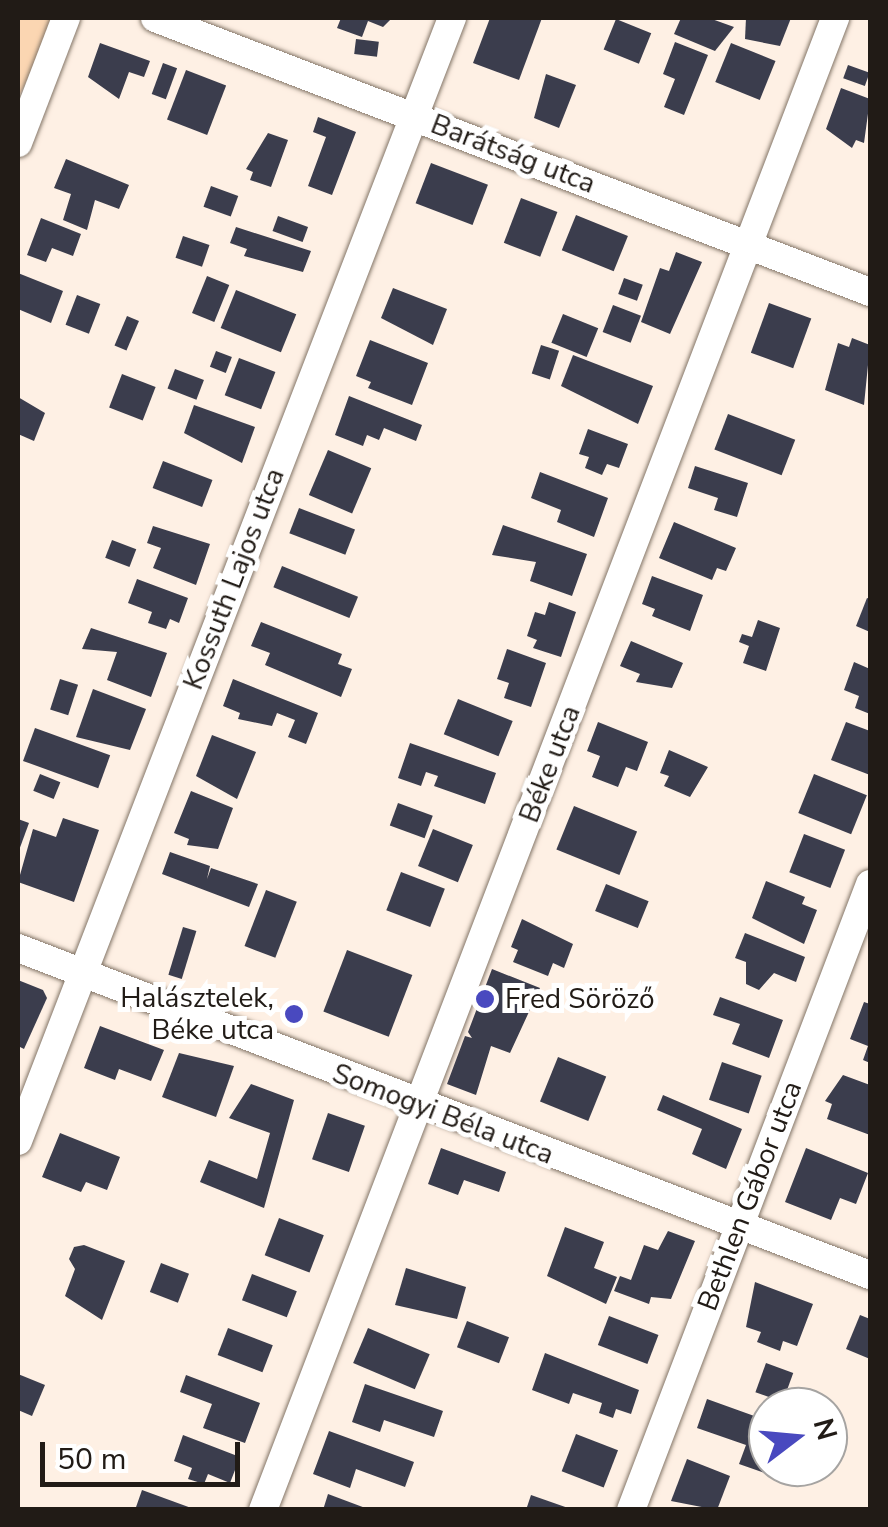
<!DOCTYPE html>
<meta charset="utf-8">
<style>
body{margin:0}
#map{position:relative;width:888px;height:1527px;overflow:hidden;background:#fef0e4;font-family:"Nunito Sans",sans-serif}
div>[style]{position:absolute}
.green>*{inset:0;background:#fbd6b2}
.building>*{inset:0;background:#3b3d4d;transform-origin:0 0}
.roads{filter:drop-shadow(0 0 2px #837567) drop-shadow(0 0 2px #837567)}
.minor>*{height:28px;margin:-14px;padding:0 14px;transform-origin:14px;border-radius:14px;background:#fff}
.dots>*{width:28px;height:28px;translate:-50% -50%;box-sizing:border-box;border:5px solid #fff;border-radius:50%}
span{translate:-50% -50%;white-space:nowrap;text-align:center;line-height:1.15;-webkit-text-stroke:10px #fff;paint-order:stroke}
.street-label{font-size:28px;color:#211b16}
.poi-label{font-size:28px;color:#211b16}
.right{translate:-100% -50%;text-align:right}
.left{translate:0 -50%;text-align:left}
.frame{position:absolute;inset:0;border:20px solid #211b16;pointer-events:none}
.north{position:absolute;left:748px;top:1387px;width:100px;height:100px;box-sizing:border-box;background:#fff;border:2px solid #a6a4a2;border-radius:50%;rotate:74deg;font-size:28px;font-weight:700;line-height:40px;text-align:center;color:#211b16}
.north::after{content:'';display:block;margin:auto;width:35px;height:45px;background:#4949bf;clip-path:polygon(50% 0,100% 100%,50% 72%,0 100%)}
.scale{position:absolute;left:40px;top:1442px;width:200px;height:45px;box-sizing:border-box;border:5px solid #211b16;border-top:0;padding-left:12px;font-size:30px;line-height:35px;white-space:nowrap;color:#211b16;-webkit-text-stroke:8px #fff;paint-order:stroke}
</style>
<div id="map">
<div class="green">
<i style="clip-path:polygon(18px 18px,57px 18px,18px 98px)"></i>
</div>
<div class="building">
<i style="clip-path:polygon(341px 18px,392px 18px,383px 27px,368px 21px,362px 37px,337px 28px)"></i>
<i style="clip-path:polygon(490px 18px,542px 18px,519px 80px,473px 63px)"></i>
<i style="clip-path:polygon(681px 18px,709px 18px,734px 27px,715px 51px,674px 34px)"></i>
<i style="clip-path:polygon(746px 18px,791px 18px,780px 46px,745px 39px)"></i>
<i style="left:616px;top:19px;width:38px;height:33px;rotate:22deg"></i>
<i style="left:356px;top:39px;width:23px;height:15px;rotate:7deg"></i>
<i style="clip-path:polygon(675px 42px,708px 55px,684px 115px,664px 107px,675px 79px,663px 74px)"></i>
<i style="clip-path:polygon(100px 43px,150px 61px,144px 77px,129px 72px,119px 99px,88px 77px)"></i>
<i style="left:731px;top:43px;width:48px;height:42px;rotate:22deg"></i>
<i style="left:163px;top:63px;width:15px;height:33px;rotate:20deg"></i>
<i style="left:848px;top:65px;width:23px;height:14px;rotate:20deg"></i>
<i style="left:186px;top:70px;width:43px;height:53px;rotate:21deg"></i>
<i style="clip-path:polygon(546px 74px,576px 85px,559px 128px,534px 118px)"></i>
<i style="clip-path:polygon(841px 88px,870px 99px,864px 143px,856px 140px,852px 148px,826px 129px)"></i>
<i style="clip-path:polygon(318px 117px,356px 132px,332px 195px,308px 186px,326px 137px,313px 132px)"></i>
<i style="clip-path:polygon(268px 133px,288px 140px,271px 187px,250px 180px,253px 172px,246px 169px)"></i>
<i style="clip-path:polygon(66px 159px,129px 185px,119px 209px,95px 200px,87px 230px,63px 220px,71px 194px,54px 188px)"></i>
<i style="left:431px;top:163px;width:61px;height:43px;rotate:21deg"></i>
<i style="left:211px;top:186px;width:29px;height:22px;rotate:20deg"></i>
<i style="left:521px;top:198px;width:39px;height:48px;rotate:21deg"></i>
<i style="left:576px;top:215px;width:56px;height:38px;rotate:22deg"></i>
<i style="left:278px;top:216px;width:32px;height:16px;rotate:20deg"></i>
<i style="clip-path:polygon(41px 218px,81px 234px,73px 256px,52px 248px,46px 262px,27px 255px)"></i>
<i style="clip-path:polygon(236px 227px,311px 251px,303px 272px,244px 256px,247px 249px,230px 243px)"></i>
<i style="left:183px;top:236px;width:28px;height:23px;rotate:19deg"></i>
<i style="clip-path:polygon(676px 252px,702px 262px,670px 334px,641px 322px,660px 268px,669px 271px)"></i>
<i style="clip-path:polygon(18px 273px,63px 291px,51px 323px,18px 309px)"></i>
<i style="left:207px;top:276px;width:24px;height:40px;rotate:22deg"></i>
<i style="left:624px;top:278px;width:20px;height:17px;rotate:20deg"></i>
<i style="clip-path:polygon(393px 288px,447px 309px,433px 345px,381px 318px)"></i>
<i style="left:236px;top:290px;width:65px;height:41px;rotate:22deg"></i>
<i style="left:77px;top:295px;width:25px;height:32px;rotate:21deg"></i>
<i style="left:769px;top:303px;width:45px;height:53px;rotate:20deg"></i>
<i style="left:613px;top:305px;width:30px;height:29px;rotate:21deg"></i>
<i style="left:563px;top:314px;width:38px;height:31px;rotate:22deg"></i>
<i style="left:127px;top:316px;width:13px;height:32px;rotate:23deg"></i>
<i style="clip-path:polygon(852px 338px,870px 345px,864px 405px,825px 390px,838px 343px,849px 347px)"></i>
<i style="clip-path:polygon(370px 340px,428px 363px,412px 405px,368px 388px,371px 382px,356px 376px)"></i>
<i style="left:541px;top:345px;width:19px;height:30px;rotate:18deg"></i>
<i style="left:216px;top:351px;width:17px;height:17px;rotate:21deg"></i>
<i style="clip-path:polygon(573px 355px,653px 386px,638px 424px,561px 386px)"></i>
<i style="left:239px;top:358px;width:39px;height:40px;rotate:21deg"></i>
<i style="left:175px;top:369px;width:31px;height:21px;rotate:21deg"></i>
<i style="left:122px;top:374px;width:36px;height:36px;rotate:21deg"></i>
<i style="clip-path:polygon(349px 396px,422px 425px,416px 441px,384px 428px,379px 440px,367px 435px,363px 446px,335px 435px)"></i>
<i style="clip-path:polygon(18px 397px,45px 413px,34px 441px,18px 434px)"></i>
<i style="clip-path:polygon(194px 405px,255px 427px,242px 463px,184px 433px)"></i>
<i style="left:728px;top:414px;width:72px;height:38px;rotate:21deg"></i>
<i style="clip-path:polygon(588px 429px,628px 444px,619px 468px,607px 464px,602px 475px,585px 468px,589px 457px,579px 454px)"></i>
<i style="left:328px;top:450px;width:47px;height:49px;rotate:23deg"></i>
<i style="left:163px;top:461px;width:53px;height:29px;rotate:21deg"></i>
<i style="clip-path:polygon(695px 466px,748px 483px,737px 517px,714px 510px,718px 498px,688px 488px)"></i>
<i style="clip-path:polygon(540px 472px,608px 498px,594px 537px,557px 522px,561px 510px,531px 498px)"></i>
<i style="left:299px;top:508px;width:60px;height:27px;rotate:21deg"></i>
<i style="clip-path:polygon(674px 522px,736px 548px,726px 571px,717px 568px,712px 580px,659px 558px)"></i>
<i style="clip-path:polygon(503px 525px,587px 554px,572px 596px,530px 581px,536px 562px,492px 555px)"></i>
<i style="clip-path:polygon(153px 526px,210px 544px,196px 585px,153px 568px,161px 548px,147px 543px)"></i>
<i style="left:112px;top:540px;width:26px;height:19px;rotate:21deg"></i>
<i style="left:282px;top:566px;width:82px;height:23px;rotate:22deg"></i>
<i style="clip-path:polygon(652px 576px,703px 595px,690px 631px,652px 616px,655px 609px,642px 604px)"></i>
<i style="clip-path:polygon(137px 579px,188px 598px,179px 623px,170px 619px,166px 629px,148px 623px,152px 612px,128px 603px)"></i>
<i style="clip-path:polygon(867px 598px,870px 599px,870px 632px,856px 626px)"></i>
<i style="clip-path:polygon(549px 602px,576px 612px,561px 657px,533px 648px,537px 640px,527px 636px,535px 612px,545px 615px)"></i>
<i style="clip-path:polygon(758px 620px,780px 628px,766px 671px,743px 663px,749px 646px,739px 642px,742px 634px,752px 637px)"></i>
<i style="clip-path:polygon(261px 622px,342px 654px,338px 664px,352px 669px,341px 697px,265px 665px,270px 653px,251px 646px)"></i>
<i style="clip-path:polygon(91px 628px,167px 653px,151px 697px,107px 680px,117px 652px,82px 649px)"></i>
<i style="clip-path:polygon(631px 641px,683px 663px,672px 688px,636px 682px,640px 674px,620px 666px)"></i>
<i style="clip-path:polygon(507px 649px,546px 663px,531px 707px,504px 698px,509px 683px,497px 679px)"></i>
<i style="clip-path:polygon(854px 662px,870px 669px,870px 714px,855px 708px,859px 696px,844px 690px)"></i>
<i style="left:60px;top:679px;width:19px;height:32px;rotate:18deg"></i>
<i style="clip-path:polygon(233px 679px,318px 713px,306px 744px,288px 737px,295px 720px,277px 713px,272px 726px,238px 719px,240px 713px,223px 706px)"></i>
<i style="clip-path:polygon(93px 689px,146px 709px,130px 750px,76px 737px)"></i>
<i style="left:458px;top:699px;width:59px;height:38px;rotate:22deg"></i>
<i style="clip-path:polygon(598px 722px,648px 742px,637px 771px,626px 767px,618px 787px,592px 777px,600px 756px,587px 751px)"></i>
<i style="clip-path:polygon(846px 722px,870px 731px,870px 775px,831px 760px)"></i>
<i style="left:35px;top:728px;width:80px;height:35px;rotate:20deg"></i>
<i style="clip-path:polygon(212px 735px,256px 752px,237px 799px,196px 776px)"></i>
<i style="clip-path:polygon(410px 743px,496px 773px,485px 804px,434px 786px,438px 776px,426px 772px,421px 786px,398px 778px)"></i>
<i style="clip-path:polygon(669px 750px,708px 767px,690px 797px,664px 786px,669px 776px,660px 773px)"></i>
<i style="left:40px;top:774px;width:22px;height:18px;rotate:22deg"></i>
<i style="left:814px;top:774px;width:57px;height:42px;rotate:22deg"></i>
<i style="clip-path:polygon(191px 791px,233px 808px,218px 849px,187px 845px,189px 839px,174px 833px)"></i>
<i style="left:398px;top:803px;width:37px;height:24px;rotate:20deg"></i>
<i style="left:574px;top:806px;width:68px;height:47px;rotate:22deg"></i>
<i style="clip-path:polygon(63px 818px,99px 830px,74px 902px,18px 882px,33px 829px,56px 837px)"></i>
<i style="clip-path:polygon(18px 819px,29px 823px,18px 853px)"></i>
<i style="left:433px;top:829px;width:43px;height:40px;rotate:22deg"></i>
<i style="left:804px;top:834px;width:44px;height:41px;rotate:21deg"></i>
<i style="clip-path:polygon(170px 852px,210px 866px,207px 879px,211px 868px,258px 884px,249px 907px,162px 874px)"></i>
<i style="left:401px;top:872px;width:47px;height:41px;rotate:21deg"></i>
<i style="clip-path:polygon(766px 881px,805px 897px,802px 904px,817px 910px,804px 944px,752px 918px)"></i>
<i style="left:606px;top:884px;width:46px;height:29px;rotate:22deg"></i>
<i style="left:266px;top:890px;width:33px;height:60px;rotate:21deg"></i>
<i style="clip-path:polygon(522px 919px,573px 944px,564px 968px,553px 963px,548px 976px,513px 962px,518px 950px,511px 947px)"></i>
<i style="left:183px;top:927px;width:14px;height:50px;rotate:17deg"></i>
<i style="clip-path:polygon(745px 933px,805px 957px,796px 982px,774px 973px,759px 990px,746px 984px,746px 962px,735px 958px)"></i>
<i style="left:347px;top:950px;width:70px;height:66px;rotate:21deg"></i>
<i style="clip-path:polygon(492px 969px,540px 988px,510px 1053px,491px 1046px,476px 1095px,447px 1084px,465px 1036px,472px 1038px,468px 1032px)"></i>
<i style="clip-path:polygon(18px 980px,43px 990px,47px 998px,24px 1049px,18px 1046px)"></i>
<i style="clip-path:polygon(720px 997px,783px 1020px,769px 1058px,732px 1044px,740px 1024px,713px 1015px)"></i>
<i style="clip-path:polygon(864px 1002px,870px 1004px,870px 1063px,863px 1060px,868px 1046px,850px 1039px)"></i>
<i style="clip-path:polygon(100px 1026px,164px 1050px,151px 1081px,119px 1069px,115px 1080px,84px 1068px)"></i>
<i style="clip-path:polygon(179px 1053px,234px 1066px,216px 1117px,162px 1097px)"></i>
<i style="left:558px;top:1057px;width:52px;height:48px;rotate:22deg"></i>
<i style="left:722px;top:1062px;width:42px;height:40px;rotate:19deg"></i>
<i style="clip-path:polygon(843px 1075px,870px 1085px,870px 1135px,827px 1119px,832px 1104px,825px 1101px)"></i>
<i style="clip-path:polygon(251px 1084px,294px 1100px,264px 1208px,200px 1182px,209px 1160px,257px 1179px,270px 1133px,229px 1118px)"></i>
<i style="clip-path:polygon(663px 1095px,742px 1129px,726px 1169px,692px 1154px,702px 1129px,657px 1110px)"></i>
<i style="left:328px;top:1113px;width:39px;height:49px;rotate:19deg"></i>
<i style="clip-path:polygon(60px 1133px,120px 1157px,107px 1190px,86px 1182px,81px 1192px,42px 1177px)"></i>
<i style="clip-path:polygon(441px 1148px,506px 1172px,499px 1192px,464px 1180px,458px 1195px,428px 1184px)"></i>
<i style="clip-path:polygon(806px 1148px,868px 1173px,856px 1204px,840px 1198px,831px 1220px,785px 1202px)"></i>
<i style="left:279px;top:1218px;width:48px;height:40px;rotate:21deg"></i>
<i style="clip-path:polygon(565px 1227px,604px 1242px,594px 1268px,617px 1277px,606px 1304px,547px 1276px)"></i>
<i style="clip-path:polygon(668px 1231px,695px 1241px,671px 1299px,651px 1297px,649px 1304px,614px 1291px,620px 1276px,631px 1280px,644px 1245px,658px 1250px)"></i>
<i style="clip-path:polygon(84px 1245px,125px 1261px,102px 1320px,65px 1296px,75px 1269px,69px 1259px,74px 1247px)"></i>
<i style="left:161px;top:1263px;width:30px;height:31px;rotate:21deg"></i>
<i style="clip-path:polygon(406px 1268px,466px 1287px,457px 1319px,395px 1305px)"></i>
<i style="left:252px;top:1274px;width:48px;height:28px;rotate:21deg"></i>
<i style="clip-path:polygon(755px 1282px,813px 1304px,797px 1346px,783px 1341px,780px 1351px,757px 1342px,761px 1332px,746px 1327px)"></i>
<i style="clip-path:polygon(860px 1315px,870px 1319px,870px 1359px,846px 1349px)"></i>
<i style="left:609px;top:1316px;width:53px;height:31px;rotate:21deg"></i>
<i style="left:467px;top:1321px;width:45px;height:28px;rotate:21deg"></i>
<i style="left:228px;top:1328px;width:48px;height:29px;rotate:21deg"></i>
<i style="left:368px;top:1328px;width:67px;height:38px;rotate:23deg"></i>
<i style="clip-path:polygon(545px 1353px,639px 1390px,631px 1414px,616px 1409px,613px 1418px,599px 1413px,602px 1403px,573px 1393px,569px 1404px,532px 1390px)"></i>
<i style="left:766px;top:1363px;width:29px;height:31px;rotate:20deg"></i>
<i style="clip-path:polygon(18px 1374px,45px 1385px,32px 1416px,18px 1410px)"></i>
<i style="clip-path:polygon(186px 1375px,260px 1403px,245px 1443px,203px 1428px,212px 1404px,180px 1392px)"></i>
<i style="clip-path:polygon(365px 1384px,443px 1411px,434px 1437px,384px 1420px,380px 1432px,352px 1422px)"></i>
<i style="clip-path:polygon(707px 1399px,768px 1421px,773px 1476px,739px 1464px,746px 1445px,697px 1428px)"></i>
<i style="clip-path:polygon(329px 1431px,414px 1462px,405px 1487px,356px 1469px,350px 1488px,313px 1474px)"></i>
<i style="left:576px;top:1434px;width:45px;height:40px;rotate:21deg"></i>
<i style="clip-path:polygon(183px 1435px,240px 1457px,230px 1483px,208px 1474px,204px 1484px,188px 1479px,192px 1468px,174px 1461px)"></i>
<i style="clip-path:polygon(687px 1459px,730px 1476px,717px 1510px,671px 1501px)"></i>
<i style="clip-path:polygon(142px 1490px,194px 1509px,194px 1510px,135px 1510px)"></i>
<i style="clip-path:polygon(328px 1494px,368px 1509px,367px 1510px,323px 1510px)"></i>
<i style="clip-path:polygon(531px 1495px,571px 1509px,571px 1510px,526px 1510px)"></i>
</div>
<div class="roads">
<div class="minor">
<i style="left:155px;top:18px;width:766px;rotate:20.97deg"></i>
<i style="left:18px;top:143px;width:134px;rotate:-69deg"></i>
<i style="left:18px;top:948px;width:913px;rotate:21deg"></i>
<i style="left:18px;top:1141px;width:1204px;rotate:-68.87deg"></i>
<i style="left:263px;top:1510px;width:1598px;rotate:-69.02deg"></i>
<i style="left:631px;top:1510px;width:670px;rotate:-69.1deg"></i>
</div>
</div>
<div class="dots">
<i style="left:485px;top:999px;background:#4949bf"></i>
<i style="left:294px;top:1014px;background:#4949bf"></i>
</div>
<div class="street-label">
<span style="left:513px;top:154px;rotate:21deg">Barátság utca</span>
<span style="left:234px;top:579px;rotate:-69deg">Kossuth Lajos utca</span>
<span style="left:550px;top:764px;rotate:-69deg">Béke utca</span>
<span style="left:443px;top:1114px;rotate:21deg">Somogyi Béla utca</span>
<span style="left:750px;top:1196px;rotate:-69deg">Bethlen Gábor utca</span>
</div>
<div class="poi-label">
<span class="right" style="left:274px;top:1014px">Halásztelek,<br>Béke utca</span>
<span class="left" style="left:505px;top:999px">Fred Söröző</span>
</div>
<div class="frame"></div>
<div class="north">N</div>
<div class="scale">50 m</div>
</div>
